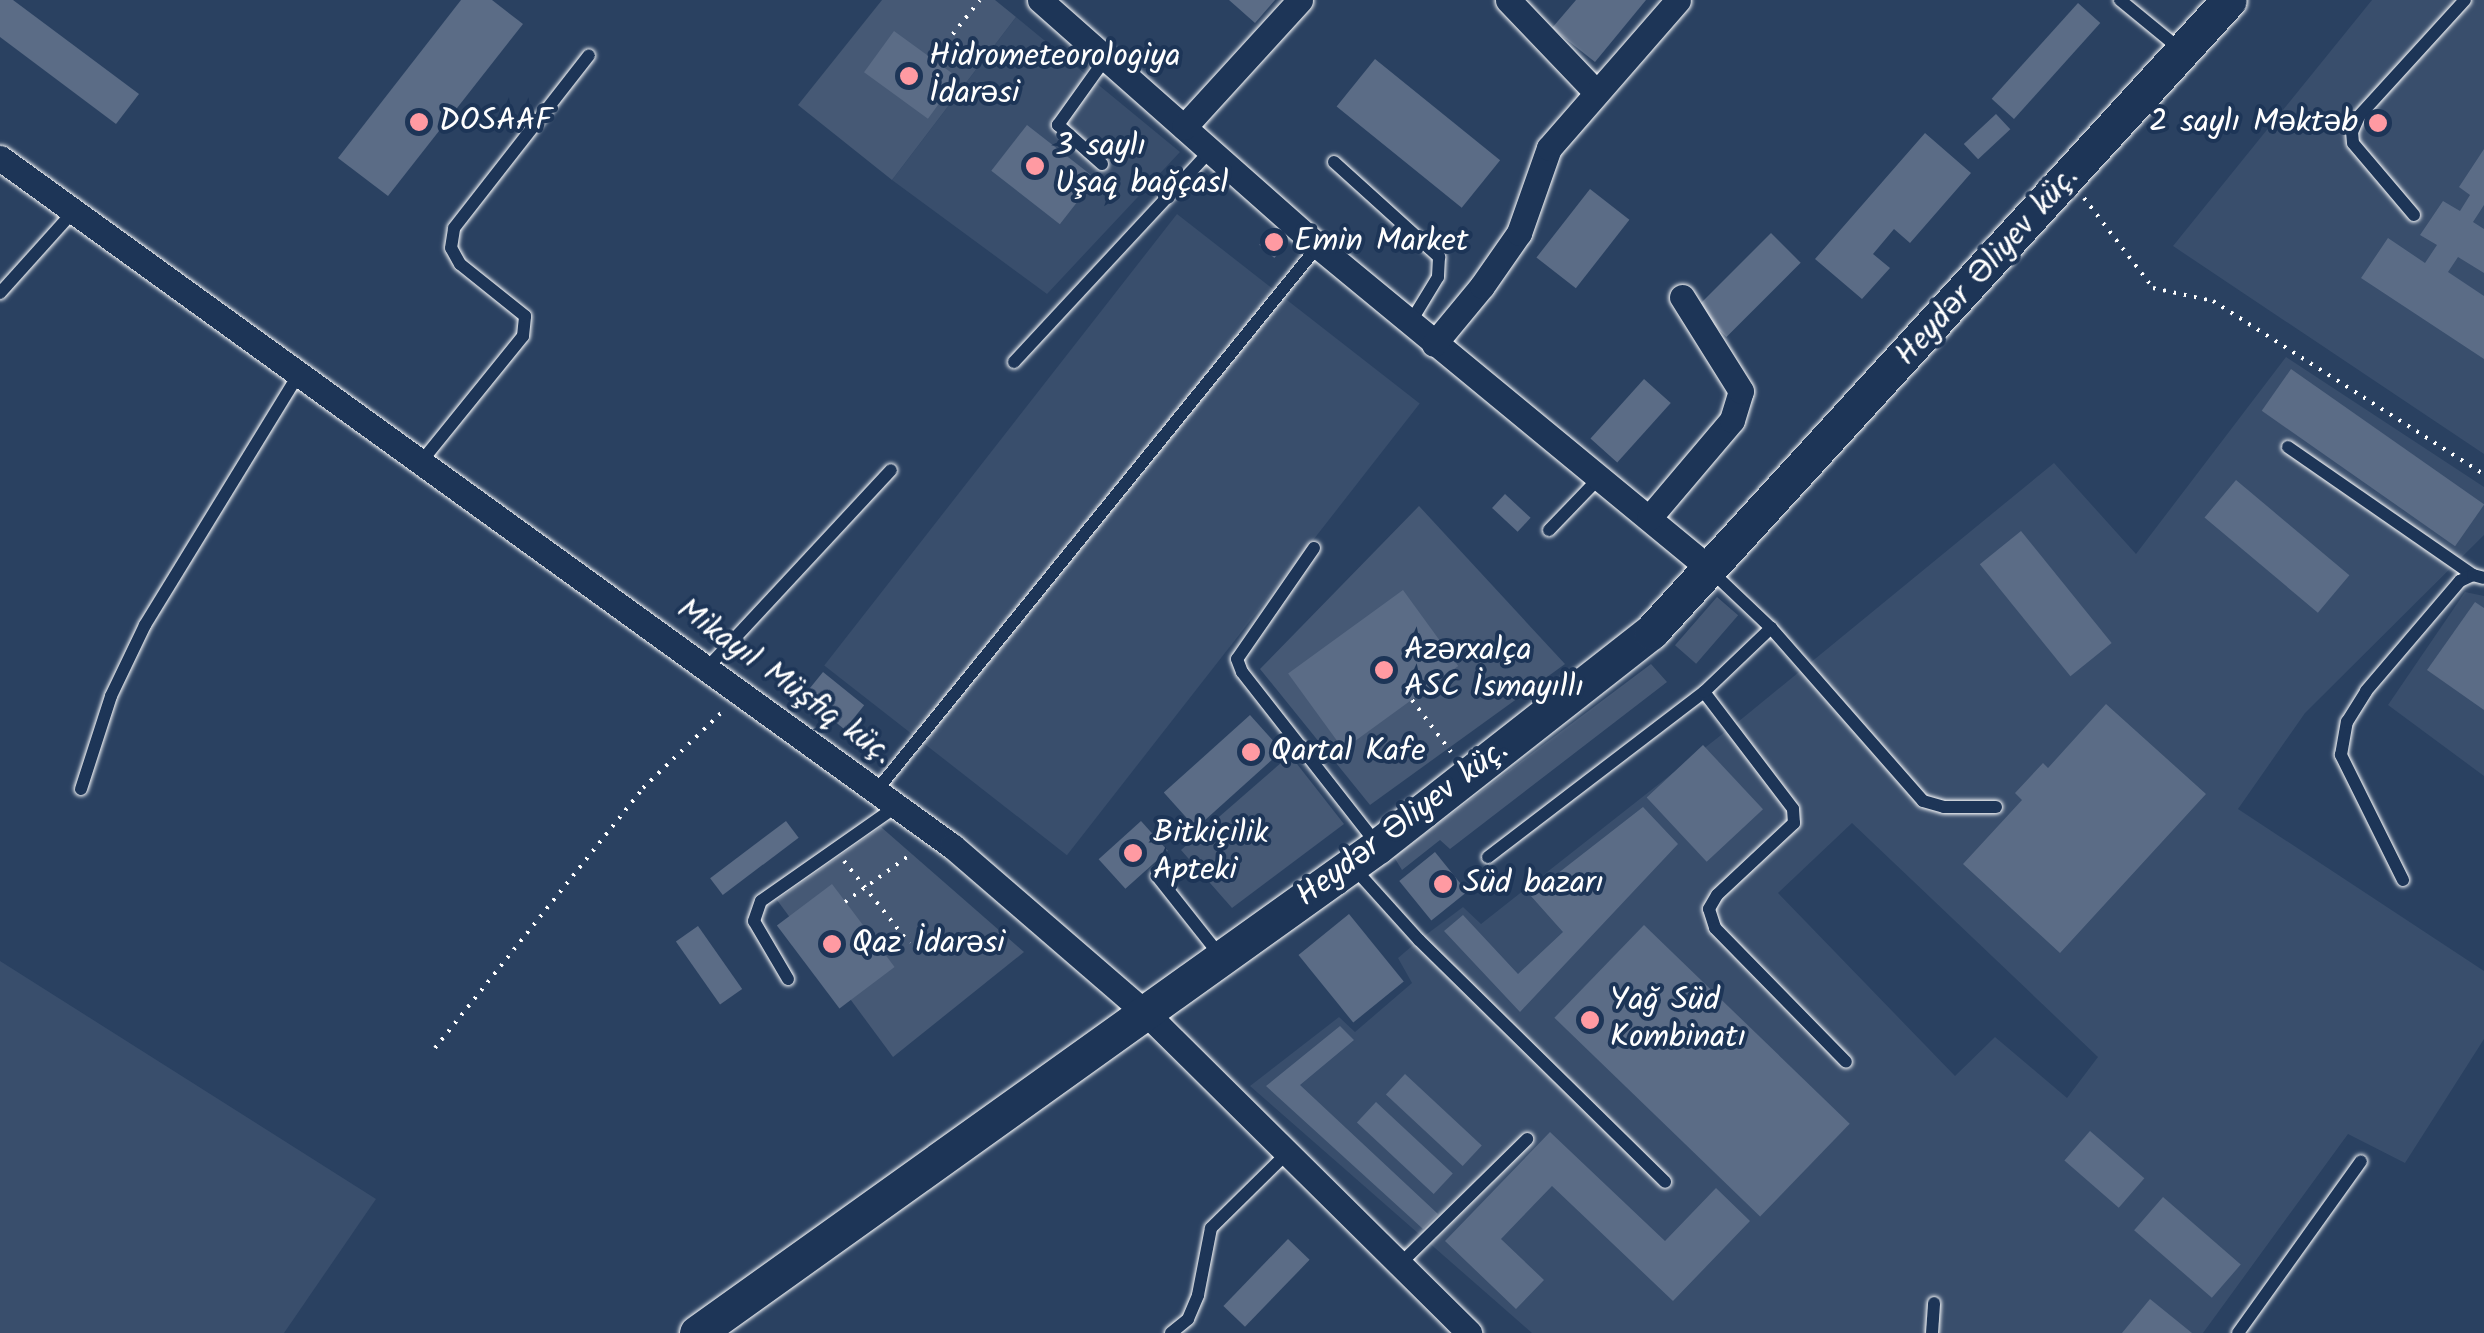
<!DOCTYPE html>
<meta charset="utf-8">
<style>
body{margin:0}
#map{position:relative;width:2484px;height:1333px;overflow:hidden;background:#2a4161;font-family:Kalam,sans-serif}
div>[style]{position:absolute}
.built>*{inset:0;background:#394e6c;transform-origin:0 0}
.green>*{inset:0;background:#465975;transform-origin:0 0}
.building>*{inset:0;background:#5b6c86;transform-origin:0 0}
.path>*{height:4px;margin-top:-2px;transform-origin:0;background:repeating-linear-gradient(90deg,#fff 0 2.5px,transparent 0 10.5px)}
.roads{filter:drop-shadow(0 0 2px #fff) drop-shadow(0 0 2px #fff)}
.service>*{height:12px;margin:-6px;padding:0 6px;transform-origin:6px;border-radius:6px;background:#1d3557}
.minor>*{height:25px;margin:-12.5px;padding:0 12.5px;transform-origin:12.5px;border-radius:12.5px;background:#1d3557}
.secondary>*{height:35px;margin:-17.5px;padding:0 17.5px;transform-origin:17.5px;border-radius:17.5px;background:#1d3557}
.dots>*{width:28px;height:28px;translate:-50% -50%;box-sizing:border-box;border:5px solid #1d3557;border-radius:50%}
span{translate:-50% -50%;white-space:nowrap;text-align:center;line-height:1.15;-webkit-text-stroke:8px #1d3557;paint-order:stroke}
.poi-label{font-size:32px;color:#fff}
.left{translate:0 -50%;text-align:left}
.right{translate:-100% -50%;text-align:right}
.street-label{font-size:32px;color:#fff}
</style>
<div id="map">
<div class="built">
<i style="clip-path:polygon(2372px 0,2484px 0,2484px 454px,2173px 246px)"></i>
<i style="clip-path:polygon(1016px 17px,1180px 152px,1047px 294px,892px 180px)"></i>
<i style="left:1177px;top:214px;width:308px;height:573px;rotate:38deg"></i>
<i style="clip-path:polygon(evenodd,2286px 357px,2484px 487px,2484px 535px,2305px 713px,2238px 809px,2484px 971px,2484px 1039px,2405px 1163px,2348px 1134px,2203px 1333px,1532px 1333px,1250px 1086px,1339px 1017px,1355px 1032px,1412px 983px,1398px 958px,1419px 940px,1463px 907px,1481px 924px,1744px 717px,2054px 463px,2136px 554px,2286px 357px,1852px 823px,2098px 1057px,2067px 1098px,1995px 1037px,1955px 1076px,1778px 893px,1852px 823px)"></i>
<i style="clip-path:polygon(2465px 592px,2484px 596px,2484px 776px,2388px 705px)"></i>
<i style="clip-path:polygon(0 961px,376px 1199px,284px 1333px,0 1333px)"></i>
</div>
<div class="green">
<i style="clip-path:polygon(882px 0,995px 0,1016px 17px,892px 180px,798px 105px)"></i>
<i style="clip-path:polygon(1419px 506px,1565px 664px,1370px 805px,1260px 669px)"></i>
<i style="left:1717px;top:597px;width:28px;height:64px;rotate:41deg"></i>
<i style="clip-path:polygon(1651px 664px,1667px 682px,1450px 849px,1440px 840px,1402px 870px,1394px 857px)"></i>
<i style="clip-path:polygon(1290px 755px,1344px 824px,1232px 908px,1181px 850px)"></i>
<i style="clip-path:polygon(881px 827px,1024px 952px,893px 1057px,777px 900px)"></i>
</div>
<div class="building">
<i style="clip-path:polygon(0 0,13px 0,139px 94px,116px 124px,0 37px)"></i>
<i style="clip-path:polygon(461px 0,492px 0,523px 24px,388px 196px,338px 158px)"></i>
<i style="clip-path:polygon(1229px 0,1275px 0,1255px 23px)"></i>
<i style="clip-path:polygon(1576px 0,1646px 0,1595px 62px,1552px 28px)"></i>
<i style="left:2078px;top:3px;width:30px;height:129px;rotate:42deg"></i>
<i style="left:894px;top:31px;width:79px;height:51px;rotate:36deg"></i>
<i style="left:1375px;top:59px;width:161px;height:61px;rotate:39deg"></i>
<i style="left:1996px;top:114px;width:21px;height:44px;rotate:47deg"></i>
<i style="left:1027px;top:125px;width:87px;height:58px;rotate:38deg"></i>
<i style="clip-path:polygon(1925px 133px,1971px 173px,1910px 243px,1894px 229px,1873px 254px,1890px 268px,1862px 299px,1815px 259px)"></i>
<i style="clip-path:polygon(2484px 149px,2484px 205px,2473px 222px,2484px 229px,2484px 273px,2458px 257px,2448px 272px,2484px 296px,2484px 359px,2361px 278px,2388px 238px,2425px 263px,2437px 245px,2420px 235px,2443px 201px,2460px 211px,2470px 195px,2459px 187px)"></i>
<i style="left:1590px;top:189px;width:50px;height:87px;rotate:38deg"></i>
<i style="left:1273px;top:229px;width:20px;height:21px;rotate:41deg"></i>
<i style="left:1771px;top:233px;width:42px;height:105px;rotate:45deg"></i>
<i style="left:2291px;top:369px;width:236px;height:51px;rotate:35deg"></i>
<i style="left:1644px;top:379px;width:36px;height:80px;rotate:42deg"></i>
<i style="left:2236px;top:480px;width:148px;height:49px;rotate:40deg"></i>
<i style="left:1505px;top:494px;width:35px;height:19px;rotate:43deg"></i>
<i style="left:2021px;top:531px;width:144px;height:53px;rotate:51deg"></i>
<i style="left:1403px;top:590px;width:94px;height:142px;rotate:54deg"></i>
<i style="clip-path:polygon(2475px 602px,2484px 608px,2484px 710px,2427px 670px)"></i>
<i style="left:823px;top:672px;width:53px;height:31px;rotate:39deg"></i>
<i style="clip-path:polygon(2106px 704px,2206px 794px,2060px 953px,1963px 864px,2022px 800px,2015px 793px,2043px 763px,2048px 768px)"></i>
<i style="left:1250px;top:715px;width:48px;height:116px;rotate:48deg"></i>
<i style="left:1703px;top:745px;width:88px;height:77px;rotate:47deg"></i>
<i style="clip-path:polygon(1643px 807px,1678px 844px,1520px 1012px,1444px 931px,1463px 915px,1518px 974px,1563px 932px,1530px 895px)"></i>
<i style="left:786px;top:821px;width:21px;height:95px;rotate:53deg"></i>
<i style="left:1141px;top:821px;width:40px;height:57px;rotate:48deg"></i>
<i style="left:1435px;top:852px;width:51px;height:46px;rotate:51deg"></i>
<i style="left:832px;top:884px;width:104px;height:69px;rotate:53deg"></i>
<i style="left:1349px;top:914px;width:87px;height:65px;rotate:51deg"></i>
<i style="left:1644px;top:925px;width:286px;height:129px;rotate:44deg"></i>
<i style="left:698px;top:926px;width:77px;height:27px;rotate:55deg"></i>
<i style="clip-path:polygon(1340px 1026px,1354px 1040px,1300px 1085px,1438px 1214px,1423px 1229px,1266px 1086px)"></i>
<i style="left:1405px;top:1074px;width:105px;height:28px;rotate:43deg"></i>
<i style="left:1376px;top:1102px;width:105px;height:28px;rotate:43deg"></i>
<i style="left:2090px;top:1131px;width:72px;height:39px;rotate:41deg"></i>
<i style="clip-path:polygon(1550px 1132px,1665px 1241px,1716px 1188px,1750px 1221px,1673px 1301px,1552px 1186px,1501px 1239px,1544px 1280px,1516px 1309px,1445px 1241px)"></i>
<i style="left:2163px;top:1197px;width:103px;height:44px;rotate:41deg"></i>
<i style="left:1288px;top:1239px;width:30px;height:93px;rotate:44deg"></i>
<i style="clip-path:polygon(2150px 1299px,2192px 1333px,2122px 1333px)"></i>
</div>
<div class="path">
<i style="left:933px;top:59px;width:75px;rotate:-51.5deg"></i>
<i style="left:2084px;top:198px;width:113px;rotate:52.5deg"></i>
<i style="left:2153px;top:288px;width:61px;rotate:12.2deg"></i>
<i style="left:2213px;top:301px;width:322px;rotate:32.6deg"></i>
<i style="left:1412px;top:700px;width:65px;rotate:53.1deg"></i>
<i style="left:844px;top:861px;width:105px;rotate:51.6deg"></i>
<i style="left:845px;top:902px;width:82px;rotate:-36deg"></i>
<i style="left:435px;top:1048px;width:333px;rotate:-51.3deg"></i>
<i style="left:643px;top:788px;width:112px;rotate:-43.9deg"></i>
</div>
<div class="roads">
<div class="service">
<i style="left:2120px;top:0;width:79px;rotate:39.3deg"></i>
<i style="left:1334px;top:162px;width:142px;rotate:42.1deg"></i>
<i style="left:1439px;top:257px;width:20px;rotate:93deg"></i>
<i style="left:1438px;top:277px;width:54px;rotate:121.3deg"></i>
<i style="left:1102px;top:164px;width:59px;rotate:-138.4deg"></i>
<i style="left:1058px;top:125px;width:82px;rotate:-54.4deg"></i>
<i style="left:2414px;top:215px;width:94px;rotate:-130.3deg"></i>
<i style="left:2353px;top:143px;width:11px;rotate:-95deg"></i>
<i style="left:2352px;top:132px;width:17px;rotate:-66deg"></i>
<i style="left:2359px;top:116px;width:157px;rotate:-47.6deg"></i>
<i style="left:0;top:293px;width:109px;rotate:-48deg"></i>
<i style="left:1014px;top:362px;width:289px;rotate:-47.1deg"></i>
<i style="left:2288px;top:447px;width:225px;rotate:34.7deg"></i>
<i style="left:421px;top:462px;width:162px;rotate:-51deg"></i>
<i style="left:523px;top:336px;width:20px;rotate:-84deg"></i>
<i style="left:525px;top:316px;width:83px;rotate:-141.3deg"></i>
<i style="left:460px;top:264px;width:18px;rotate:-119deg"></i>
<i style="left:451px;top:248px;width:20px;rotate:-81deg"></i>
<i style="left:454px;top:228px;width:219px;rotate:-52deg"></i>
<i style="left:1549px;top:530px;width:72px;rotate:-46.1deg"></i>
<i style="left:1314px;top:548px;width:135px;rotate:124.7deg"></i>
<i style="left:1237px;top:659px;width:14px;rotate:69deg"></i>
<i style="left:1242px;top:672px;width:217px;rotate:51.9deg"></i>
<i style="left:1771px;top:628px;width:230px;rotate:48.7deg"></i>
<i style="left:1923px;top:801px;width:22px;rotate:16deg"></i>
<i style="left:1944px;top:807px;width:52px"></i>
<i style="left:707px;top:668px;width:270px;rotate:-47.1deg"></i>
<i style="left:1704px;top:692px;width:147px;rotate:52.7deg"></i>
<i style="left:1793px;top:809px;width:14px;rotate:86deg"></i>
<i style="left:1794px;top:823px;width:105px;rotate:136.9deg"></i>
<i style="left:1717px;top:895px;width:16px;rotate:120deg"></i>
<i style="left:1709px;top:909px;width:20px;rotate:72deg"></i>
<i style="left:1715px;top:928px;width:187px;rotate:45.6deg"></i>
<i style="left:81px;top:789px;width:98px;rotate:-72.1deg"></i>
<i style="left:111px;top:696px;width:79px;rotate:-64.4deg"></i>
<i style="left:145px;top:625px;width:294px;rotate:-58.5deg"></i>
<i style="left:877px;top:790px;width:700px;rotate:-50.97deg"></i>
<i style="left:1488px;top:857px;width:272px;rotate:-37.4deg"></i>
<i style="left:1704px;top:692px;width:93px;rotate:-43.7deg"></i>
<i style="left:1771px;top:628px;width:83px;rotate:-136.5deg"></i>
<i style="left:1353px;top:867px;width:98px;rotate:47.9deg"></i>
<i style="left:1419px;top:940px;width:345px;rotate:44.5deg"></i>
<i style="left:1157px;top:876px;width:105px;rotate:51.6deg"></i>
<i style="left:2403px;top:880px;width:140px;rotate:-116.4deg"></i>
<i style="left:2341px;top:755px;width:34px;rotate:-80deg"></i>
<i style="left:2347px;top:722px;width:36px;rotate:-58deg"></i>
<i style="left:2366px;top:691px;width:145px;rotate:-49.5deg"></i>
<i style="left:2460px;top:581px;width:14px;rotate:-25deg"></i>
<i style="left:2473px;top:575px;width:11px;rotate:15deg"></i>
<i style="left:788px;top:979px;width:67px;rotate:-120.4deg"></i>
<i style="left:754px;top:921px;width:21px;rotate:-71deg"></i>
<i style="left:761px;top:901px;width:167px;rotate:-35deg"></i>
<i style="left:1401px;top:1263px;width:177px;rotate:-44.5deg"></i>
<i style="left:1171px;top:1333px;width:22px;rotate:-39deg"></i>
<i style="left:1188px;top:1319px;width:26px;rotate:-67deg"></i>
<i style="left:1198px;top:1295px;width:68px;rotate:-79deg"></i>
<i style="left:1211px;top:1228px;width:107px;rotate:-44.6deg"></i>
<i style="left:1932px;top:1333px;width:30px;rotate:-86deg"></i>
<i style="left:2238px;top:1333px;width:211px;rotate:-54.4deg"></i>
</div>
<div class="minor">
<i style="left:1040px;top:0;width:371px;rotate:41.5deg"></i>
<i style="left:1318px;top:246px;width:509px;rotate:39.5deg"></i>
<i style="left:1508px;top:0;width:127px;rotate:46.3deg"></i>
<i style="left:1184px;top:127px;width:172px;rotate:-47.6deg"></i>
<i style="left:0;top:158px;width:1175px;rotate:35.86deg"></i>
<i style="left:952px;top:846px;width:259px;rotate:40.8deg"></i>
<i style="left:1148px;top:1015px;width:452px;rotate:44.7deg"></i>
<i style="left:1434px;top:344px;width:75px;rotate:-50.4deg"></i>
<i style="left:1482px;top:286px;width:65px;rotate:-55.1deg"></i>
<i style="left:1519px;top:233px;width:90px;rotate:-70.6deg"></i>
<i style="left:1549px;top:148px;width:196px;rotate:-48.9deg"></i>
<i style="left:1649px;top:518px;width:128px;rotate:-49.7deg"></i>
<i style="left:1732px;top:420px;width:30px;rotate:-73deg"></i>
<i style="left:1741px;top:391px;width:111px;rotate:-122.1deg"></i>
</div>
<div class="secondary">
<i style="left:697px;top:1333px;width:837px;rotate:-35.57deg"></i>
<i style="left:1378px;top:846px;width:347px;rotate:-38.1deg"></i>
<i style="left:1651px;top:632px;width:856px;rotate:-47.56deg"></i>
</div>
</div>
<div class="dots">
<i style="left:909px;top:76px;background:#ff9aa2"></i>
<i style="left:419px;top:122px;background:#ff9aa2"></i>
<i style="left:2378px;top:123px;background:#ff9aa2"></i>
<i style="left:1035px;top:166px;background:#ff9aa2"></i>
<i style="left:1274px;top:242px;background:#ff9aa2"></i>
<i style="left:1384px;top:670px;background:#ff9aa2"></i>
<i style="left:1251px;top:752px;background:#ff9aa2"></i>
<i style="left:1133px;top:853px;background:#ff9aa2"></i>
<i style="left:1443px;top:884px;background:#ff9aa2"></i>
<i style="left:832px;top:944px;background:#ff9aa2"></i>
<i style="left:1590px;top:1020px;background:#ff9aa2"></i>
</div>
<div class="poi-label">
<span class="left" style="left:929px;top:76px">Hidrometeorologiya<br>İdarəsi</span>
<span class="left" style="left:439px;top:122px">DOSAAF</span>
<span class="right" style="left:2358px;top:123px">2 saylı Məktəb</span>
<span class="left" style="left:1055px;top:166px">3 saylı<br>Uşaq bağçasl</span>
<span class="left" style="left:1294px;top:242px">Emin Market</span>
<span class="left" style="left:1404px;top:670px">Azərxalça<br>ASC İsmayıllı</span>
<span class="left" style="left:1271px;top:752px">Qartal Kafe</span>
<span class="left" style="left:1153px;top:853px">Bitkiçilik<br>Apteki</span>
<span class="left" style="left:1463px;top:884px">Süd bazarı</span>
<span class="left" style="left:852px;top:944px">Qaz İdarəsi</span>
<span class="left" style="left:1610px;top:1020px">Yağ Süd<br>Kombinatı</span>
</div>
<div class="street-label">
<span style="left:1988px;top:267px;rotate:-48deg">Heydər Əliyev küç.</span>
<span style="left:784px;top:683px;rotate:36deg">Mikayıl Müşfiq küç.</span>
<span style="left:1403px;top:824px;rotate:-37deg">Heydər Əliyev küç.</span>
</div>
</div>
